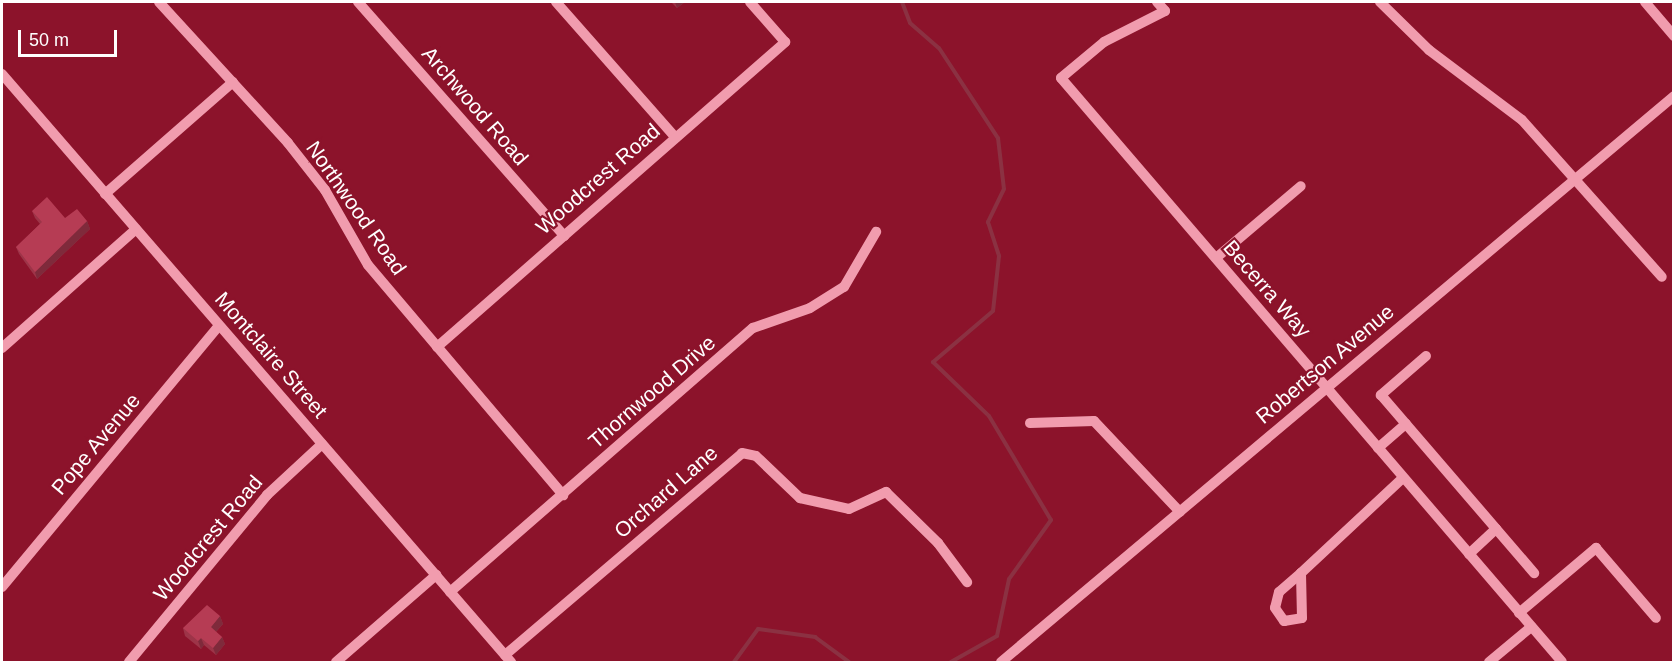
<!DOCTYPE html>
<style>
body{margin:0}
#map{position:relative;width:1675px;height:664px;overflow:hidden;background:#8c132b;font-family:Arial,sans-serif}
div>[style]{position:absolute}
.stream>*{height:4px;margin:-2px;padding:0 2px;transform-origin:2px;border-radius:2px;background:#8b3142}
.minor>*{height:10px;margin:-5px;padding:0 5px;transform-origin:5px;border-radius:5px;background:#f19cae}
.wall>*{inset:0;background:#9d3448}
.shaded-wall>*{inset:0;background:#7f2a3b}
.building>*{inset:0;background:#b63c54}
span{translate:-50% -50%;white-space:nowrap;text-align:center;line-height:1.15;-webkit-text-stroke:4.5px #8c132b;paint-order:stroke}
.street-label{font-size:21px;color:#fff}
.frame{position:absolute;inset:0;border:3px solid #fff;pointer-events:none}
.scale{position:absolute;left:18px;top:30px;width:99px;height:27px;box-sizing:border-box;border:3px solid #fff;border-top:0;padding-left:8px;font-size:18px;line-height:21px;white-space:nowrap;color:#fff;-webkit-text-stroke:4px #8c132b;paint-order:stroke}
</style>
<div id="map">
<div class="stream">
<i style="left:902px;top:2px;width:22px;rotate:69deg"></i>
<i style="left:910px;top:23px;width:38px;rotate:41deg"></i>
<i style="left:939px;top:48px;width:108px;rotate:56.8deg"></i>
<i style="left:998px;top:138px;width:51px;rotate:83.3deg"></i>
<i style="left:1004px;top:189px;width:37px;rotate:116deg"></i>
<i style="left:988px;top:222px;width:36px;rotate:72deg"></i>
<i style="left:999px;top:256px;width:55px;rotate:96.2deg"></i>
<i style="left:993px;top:311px;width:79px;rotate:139.6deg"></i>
<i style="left:933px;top:362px;width:78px;rotate:44deg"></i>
<i style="left:989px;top:416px;width:121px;rotate:59.2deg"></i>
<i style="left:1051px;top:520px;width:72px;rotate:125.4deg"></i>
<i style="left:1009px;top:579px;width:58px;rotate:101.9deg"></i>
<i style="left:997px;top:636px;width:53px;rotate:150.5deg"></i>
<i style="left:734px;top:662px;width:41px;rotate:-54deg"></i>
<i style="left:758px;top:629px;width:58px;rotate:8deg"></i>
<i style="left:815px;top:637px;width:42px;rotate:36.3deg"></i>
</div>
<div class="minor">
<i style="left:159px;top:2px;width:191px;rotate:47.5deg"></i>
<i style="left:288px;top:143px;width:60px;rotate:51.8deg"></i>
<i style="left:325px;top:190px;width:86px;rotate:60.2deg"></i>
<i style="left:368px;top:265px;width:302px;rotate:49.7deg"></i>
<i style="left:358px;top:2px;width:312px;rotate:48.6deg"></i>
<i style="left:556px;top:2px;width:181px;rotate:48.6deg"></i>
<i style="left:1157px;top:2px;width:12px;rotate:48deg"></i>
<i style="left:1165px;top:11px;width:68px;rotate:153.1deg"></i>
<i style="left:1104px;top:42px;width:56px;rotate:140.1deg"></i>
<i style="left:1061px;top:78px;width:769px;rotate:49.37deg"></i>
<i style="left:1380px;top:2px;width:69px;rotate:44.4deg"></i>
<i style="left:1429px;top:50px;width:116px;rotate:37deg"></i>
<i style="left:1522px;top:120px;width:210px;rotate:48.3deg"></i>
<i style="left:1645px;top:2px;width:45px;rotate:49.5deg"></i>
<i style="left:2px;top:74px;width:778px;rotate:49.12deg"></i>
<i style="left:105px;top:194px;width:170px;rotate:-41.2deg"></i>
<i style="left:1216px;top:258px;width:111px;rotate:-40.3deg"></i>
<i style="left:437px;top:347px;width:463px;rotate:-41.2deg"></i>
<i style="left:785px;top:42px;width:53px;rotate:-131.2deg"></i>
<i style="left:2px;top:348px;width:179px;rotate:-41.6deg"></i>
<i style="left:1426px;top:356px;width:60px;rotate:139.1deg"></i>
<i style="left:1381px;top:395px;width:235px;rotate:49.3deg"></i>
<i style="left:1030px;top:423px;width:64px;rotate:-1.8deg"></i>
<i style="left:1094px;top:421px;width:125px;rotate:46.6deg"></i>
<i style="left:1378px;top:448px;width:37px;rotate:-41deg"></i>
<i style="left:1469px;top:554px;width:37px;rotate:-43deg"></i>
<i style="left:1301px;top:573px;width:29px;rotate:139deg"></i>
<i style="left:1279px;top:592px;width:16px;rotate:104deg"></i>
<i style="left:1275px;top:608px;width:16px;rotate:55deg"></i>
<i style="left:1284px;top:621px;width:18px;rotate:-9deg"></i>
<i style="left:1302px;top:618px;width:45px;rotate:-91.3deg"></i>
<i style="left:1301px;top:573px;width:139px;rotate:-43deg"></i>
<i style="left:2px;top:587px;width:339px;rotate:-50.3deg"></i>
<i style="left:450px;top:592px;width:402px;rotate:-41.1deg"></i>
<i style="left:753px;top:328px;width:60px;rotate:-19.3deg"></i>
<i style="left:810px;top:308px;width:40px;rotate:-32deg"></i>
<i style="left:844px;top:287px;width:64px;rotate:-59.8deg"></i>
<i style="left:1519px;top:613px;width:101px;rotate:-40.2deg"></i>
<i style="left:1596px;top:548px;width:92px;rotate:49.4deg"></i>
<i style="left:505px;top:655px;width:311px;rotate:-40.4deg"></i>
<i style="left:742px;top:453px;width:14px;rotate:12deg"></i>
<i style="left:756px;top:456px;width:61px;rotate:43.7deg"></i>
<i style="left:800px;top:498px;width:50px;rotate:12.7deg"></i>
<i style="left:849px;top:509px;width:41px;rotate:-24.7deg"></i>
<i style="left:886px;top:492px;width:73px;rotate:44.4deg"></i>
<i style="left:938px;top:543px;width:49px;rotate:53.4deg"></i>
<i style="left:129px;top:662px;width:217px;rotate:-50.4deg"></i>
<i style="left:267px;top:495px;width:75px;rotate:-42.8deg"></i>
<i style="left:336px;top:662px;width:133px;rotate:-41deg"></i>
<i style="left:1001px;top:662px;width:879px;rotate:-40.06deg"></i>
<i style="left:1489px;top:662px;width:55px;rotate:-39.8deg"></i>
</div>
<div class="wall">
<i style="clip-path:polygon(671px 2px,685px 2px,677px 8px)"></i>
<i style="clip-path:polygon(32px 211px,65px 218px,87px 221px,90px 229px,37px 279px,19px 254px,16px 247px,40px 224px,35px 218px)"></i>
<i style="clip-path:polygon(220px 616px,223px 624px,216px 632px,222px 637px,225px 644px,216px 655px,204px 645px,201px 649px,185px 636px,183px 628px)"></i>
</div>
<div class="shaded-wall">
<i style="clip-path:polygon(675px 2px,685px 2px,677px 8px)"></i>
<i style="clip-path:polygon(87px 221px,90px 229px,37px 279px,35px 272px)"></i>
<i style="clip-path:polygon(220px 616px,223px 624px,213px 635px,211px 627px)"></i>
<i style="clip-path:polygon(222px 637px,225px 644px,216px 655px,213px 648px)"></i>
<i style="clip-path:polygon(201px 638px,204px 645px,201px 649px,198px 641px)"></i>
</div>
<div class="building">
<i style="clip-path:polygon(47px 197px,65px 218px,77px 209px,87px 221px,35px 272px,16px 247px,42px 222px,32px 211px)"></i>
<i style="clip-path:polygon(207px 605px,220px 616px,211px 627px,222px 637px,213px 648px,201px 638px,198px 641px,183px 628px)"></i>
</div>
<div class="street-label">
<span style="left:475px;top:106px;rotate:49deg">Archwood Road</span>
<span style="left:598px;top:179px;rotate:-41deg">Woodcrest Road</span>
<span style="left:356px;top:208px;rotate:55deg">Northwood Road</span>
<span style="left:1267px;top:289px;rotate:49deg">Becerra Way</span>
<span style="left:271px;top:355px;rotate:49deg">Montclaire Street</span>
<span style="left:1325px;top:364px;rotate:-40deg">Robertson Avenue</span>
<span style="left:652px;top:392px;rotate:-41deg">Thornwood Drive</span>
<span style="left:96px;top:444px;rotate:-50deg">Pope Avenue</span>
<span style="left:666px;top:492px;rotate:-41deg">Orchard Lane</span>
<span style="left:208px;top:538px;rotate:-50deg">Woodcrest Road</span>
</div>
<div class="frame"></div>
<div class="scale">50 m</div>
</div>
